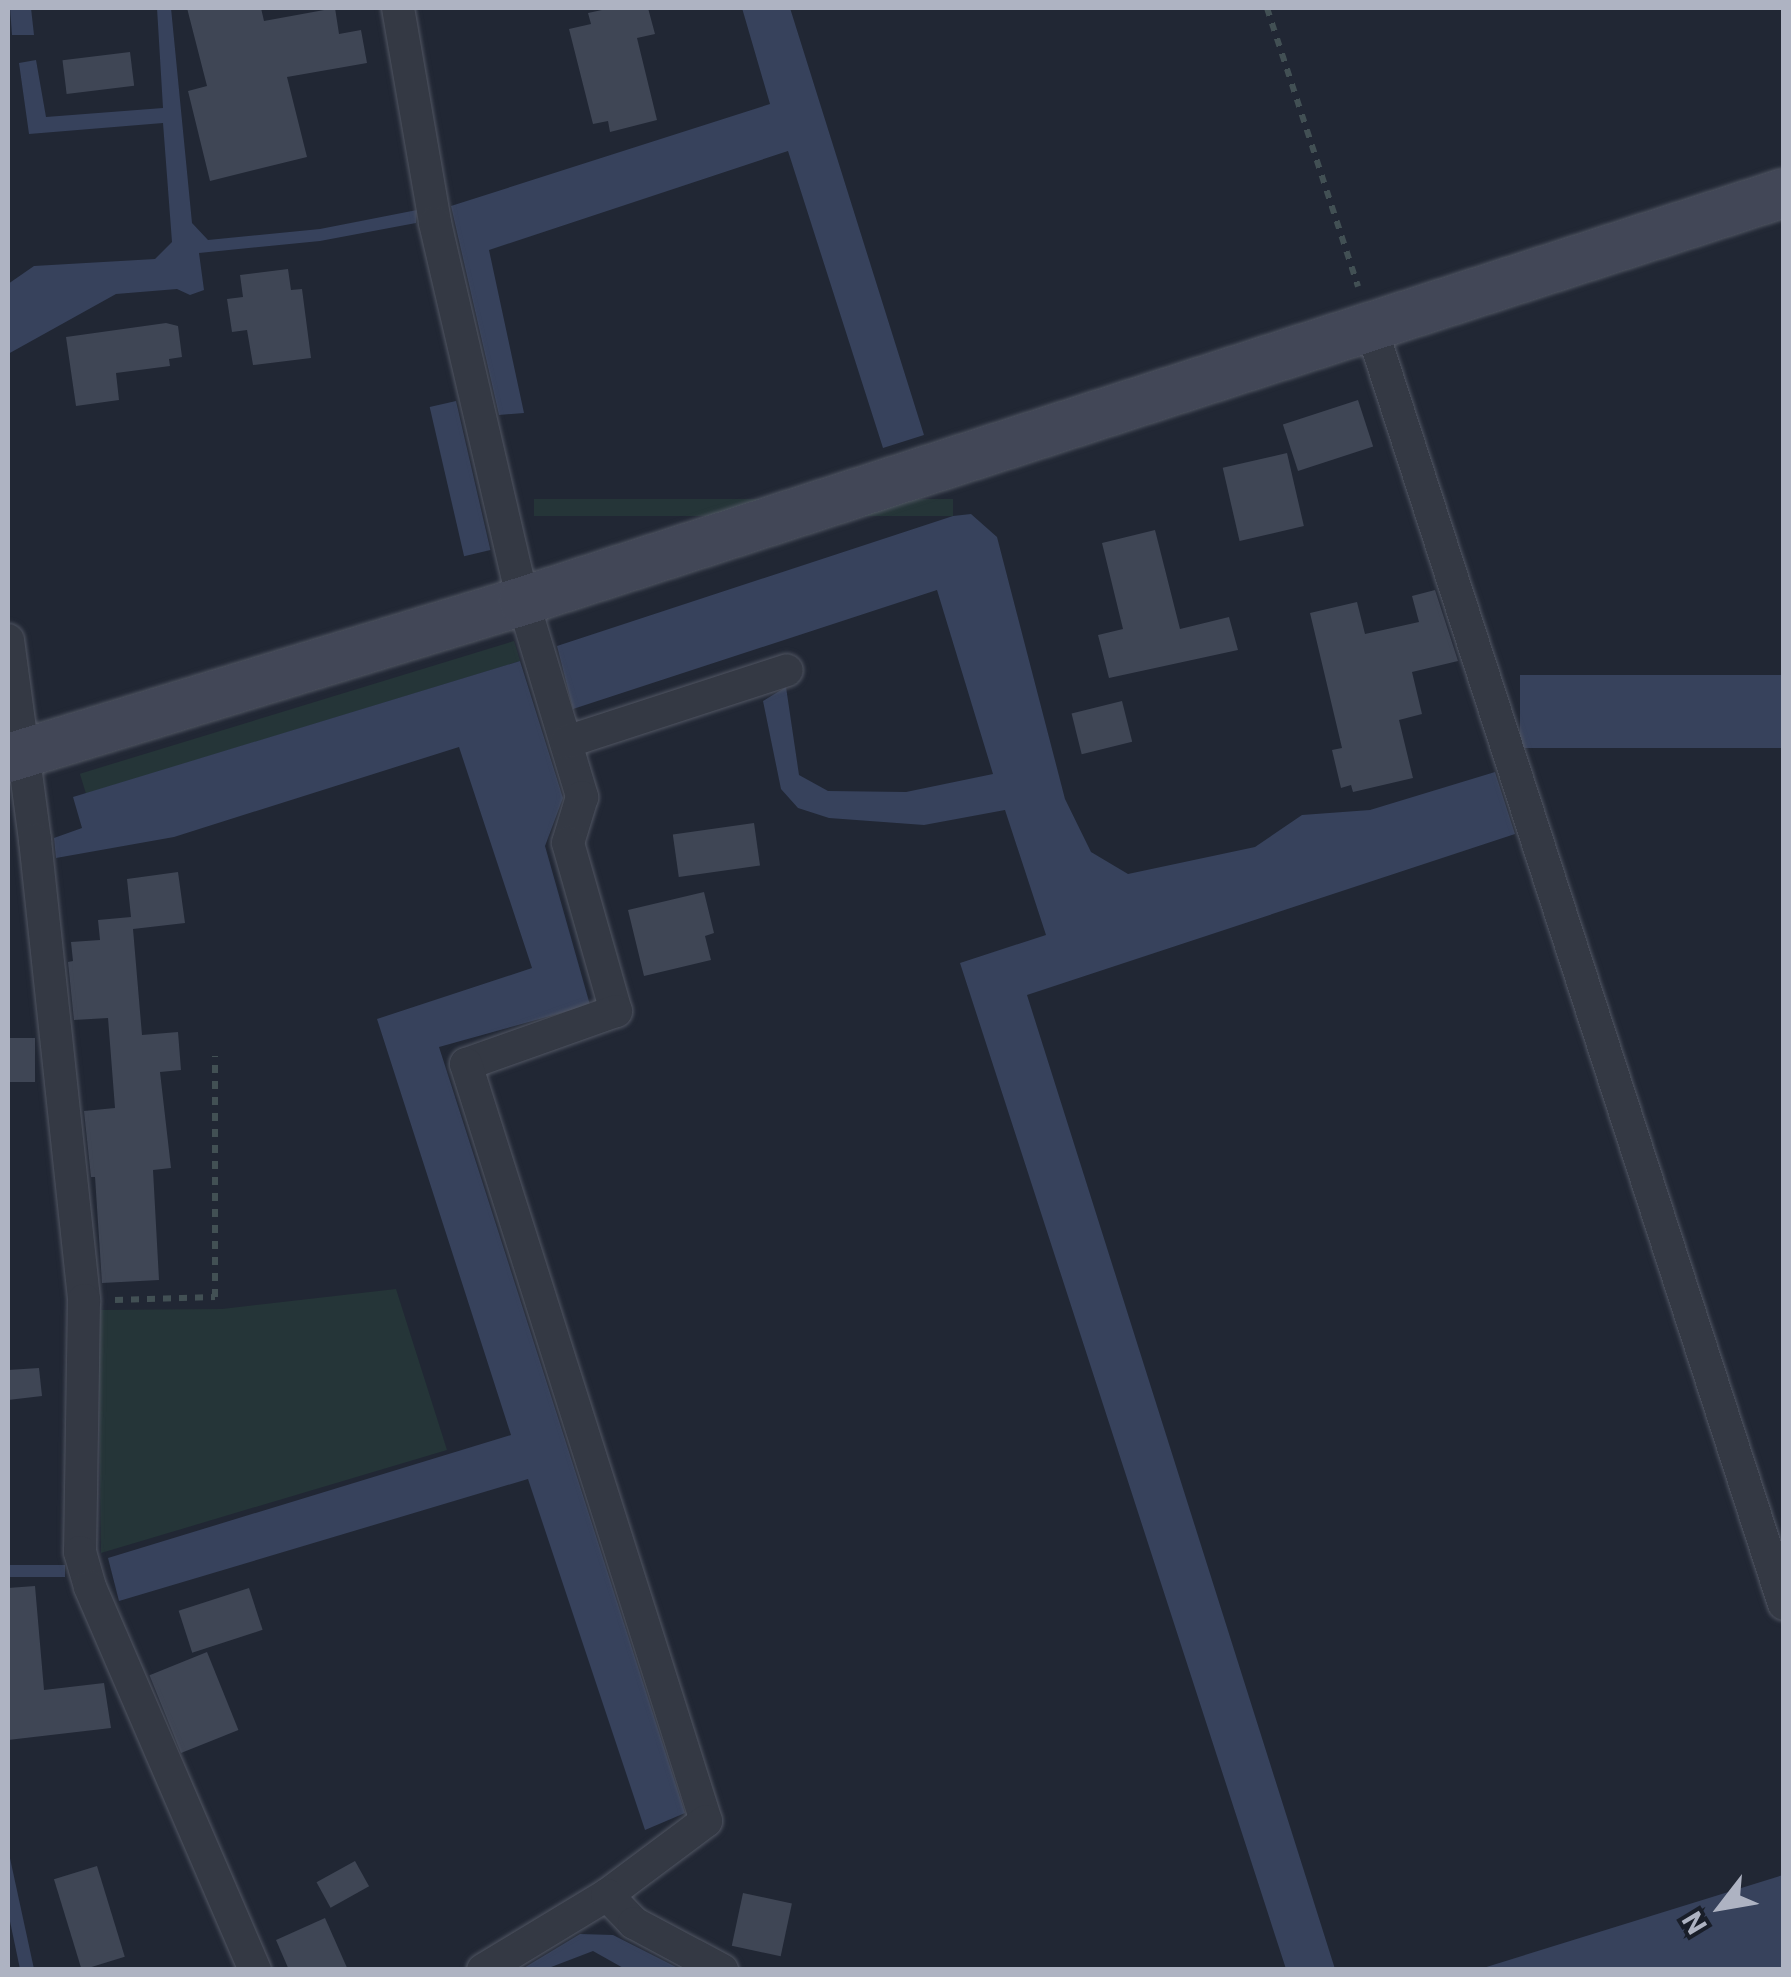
<!DOCTYPE html>
<style>
body{margin:0}
#map{position:relative;width:1791px;height:1977px;overflow:hidden;background:#212734;font-family:Roboto,sans-serif}
div>[style]{position:absolute}
.green>*{inset:0;background:#253538;transform-origin:0 0}
.water>*{inset:0;background:#37425c;transform-origin:0 0}
.building>*{inset:0;background:#3f4655;transform-origin:0 0}
.path>*{height:6px;margin-top:-3px;transform-origin:0;background:repeating-linear-gradient(90deg,#425054 0 8px,transparent 0 16px)}
.roads{filter:drop-shadow(0 0 2px #515663) drop-shadow(0 0 2px #515663)}
.street>*{height:32px;margin:-16px;padding:0 16px;transform-origin:16px;border-radius:16px;background:#343944}
.secondary>*{height:48px;margin:-24px;padding:0 24px;transform-origin:24px;border-radius:24px;background:#424757}
span{translate:-50% -50%;white-space:nowrap;text-align:center;line-height:1.15;-webkit-text-stroke:8px #191e29;paint-order:stroke}
.frame{position:absolute;inset:0;border:10px solid #aeb3c2;pointer-events:none}
.north{position:absolute;left:1671px;top:1857px;width:100px;height:100px;-webkit-text-stroke:8px #191e29;paint-order:stroke;rotate:239deg;font-size:28px;font-weight:700;line-height:40px;text-align:center;color:#aeb3c2}
.north::after{content:'';display:block;margin:auto;width:35px;height:45px;background:#aeb3c2;clip-path:polygon(50% 0,100% 100%,50% 72%,0 100%)}
</style>
<div id="map">
<div class="green">
<i style="left:953px;top:499px;width:17px;height:419px;rotate:90deg"></i>
<i style="left:514px;top:641px;width:21px;height:454px;rotate:73deg"></i>
<i style="clip-path:polygon(396px 1289px,447px 1450px,101px 1553px,98px 1310px,222px 1309px)"></i>
</div>
<div class="water">
<i style="clip-path:polygon(10px 8px,31px 8px,34px 35px,12px 35px)"></i>
<i style="clip-path:polygon(157px 8px,171px 8px,192px 223px,208px 240px,320px 229px,417px 210px,416px 223px,320px 241px,199px 253px,204px 290px,190px 295px,177px 289px,116px 294px,8px 354px,8px 284px,34px 266px,155px 259px,172px 242px,163px 123px,29px 134px,19px 63px,36px 60px,46px 117px,163px 108px)"></i>
<i style="clip-path:polygon(742px 8px,790px 8px,924px 435px,883px 448px,788px 151px,489px 250px,524px 413px,499px 415px,451px 206px,770px 104px)"></i>
<i style="left:456px;top:401px;width:153px;height:27px;rotate:77deg"></i>
<i style="clip-path:polygon(971px 514px,997px 537px,1065px 799px,1091px 852px,1128px 874px,1255px 847px,1302px 815px,1370px 810px,1495px 772px,1515px 834px,1027px 995px,1335px 1969px,1286px 1969px,960px 963px,1046px 935px,1005px 810px,924px 825px,829px 818px,798px 808px,781px 789px,763px 701px,786px 687px,799px 775px,828px 791px,906px 792px,993px 774px,937px 590px,573px 709px,557px 646px,953px 516px)"></i>
<i style="clip-path:polygon(520px 661px,563px 798px,545px 846px,590px 1005px,439px 1047px,685px 1813px,645px 1830px,528px 1479px,119px 1601px,108px 1558px,511px 1435px,377px 1019px,532px 968px,459px 747px,174px 837px,56px 858px,54px 838px,82px 828px,73px 797px)"></i>
<i style="left:1783px;top:675px;width:73px;height:263px;rotate:90deg"></i>
<i style="left:65px;top:1565px;width:12px;height:57px;rotate:90deg"></i>
<i style="clip-path:polygon(8px 1849px,34px 1969px,20px 1969px,8px 1912px)"></i>
<i style="clip-path:polygon(1783px 1875px,1783px 1969px,1480px 1969px)"></i>
<i style="clip-path:polygon(580px 1934px,613px 1935px,680px 1969px,625px 1969px,593px 1951px,546px 1969px,522px 1969px)"></i>
</div>
<div class="building">
<i style="clip-path:polygon(187px 8px,261px 8px,264px 21px,335px 8px,339px 34px,361px 30px,367px 63px,287px 77px,307px 157px,210px 181px,188px 91px,207px 86px)"></i>
<i style="clip-path:polygon(611px 8px,648px 8px,655px 34px,637px 38px,657px 120px,610px 132px,608px 121px,593px 124px,569px 29px,591px 24px,588px 13px)"></i>
<i style="left:130px;top:52px;width:34px;height:68px;rotate:83deg"></i>
<i style="clip-path:polygon(288px 269px,291px 290px,302px 289px,311px 358px,253px 365px,247px 330px,232px 332px,227px 299px,243px 297px,240px 275px)"></i>
<i style="clip-path:polygon(166px 323px,178px 326px,182px 357px,169px 359px,170px 366px,116px 373px,119px 400px,76px 406px,66px 337px)"></i>
<i style="left:1358px;top:400px;width:49px;height:79px;rotate:72deg"></i>
<i style="left:1287px;top:453px;width:75px;height:66px;rotate:77deg"></i>
<i style="clip-path:polygon(1155px 530px,1180px 629px,1229px 617px,1238px 650px,1109px 678px,1098px 635px,1123px 629px,1102px 543px)"></i>
<i style="clip-path:polygon(1435px 590px,1458px 661px,1412px 672px,1422px 714px,1399px 720px,1413px 778px,1353px 792px,1351px 785px,1341px 788px,1332px 750px,1342px 748px,1310px 613px,1357px 602px,1365px 634px,1419px 622px,1412px 596px)"></i>
<i style="left:1122px;top:701px;width:42px;height:52px;rotate:76deg"></i>
<i style="left:754px;top:823px;width:43px;height:82px;rotate:82deg"></i>
<i style="clip-path:polygon(178px 872px,185px 923px,133px 929px,142px 1035px,178px 1032px,181px 1070px,160px 1072px,171px 1168px,153px 1170px,159px 1280px,102px 1283px,95px 1177px,91px 1177px,84px 1111px,115px 1108px,108px 1018px,74px 1020px,68px 962px,73px 961px,71px 942px,100px 940px,98px 920px,131px 917px,127px 879px)"></i>
<i style="clip-path:polygon(704px 892px,714px 933px,705px 936px,711px 960px,644px 976px,628px 910px)"></i>
<i style="left:35px;top:1038px;width:44px;height:27px;rotate:90deg"></i>
<i style="clip-path:polygon(39px 1368px,42px 1396px,8px 1400px,8px 1370px)"></i>
<i style="clip-path:polygon(35px 1586px,44px 1690px,104px 1683px,111px 1728px,8px 1740px,8px 1588px)"></i>
<i style="left:249px;top:1588px;width:44px;height:74px;rotate:72deg"></i>
<i style="left:207px;top:1652px;width:84px;height:62px;rotate:68deg"></i>
<i style="left:355px;top:1861px;width:29px;height:44px;rotate:61deg"></i>
<i style="left:97px;top:1866px;width:95px;height:45px;rotate:73deg"></i>
<i style="left:743px;top:1893px;width:50px;height:54px;rotate:12deg"></i>
<i style="clip-path:polygon(325px 1918px,348px 1970px,289px 1970px,276px 1940px)"></i>
</div>
<div class="path">
<i style="left:1267px;top:8px;width:293px;rotate:71.9deg"></i>
<i style="left:115px;top:1300px;width:100px;rotate:-1.7deg"></i>
<i style="left:215px;top:1297px;width:241px;rotate:-90deg"></i>
</div>
<div class="roads">
<div class="street">
<i style="left:398px;top:8px;width:218px;rotate:80.2deg"></i>
<i style="left:435px;top:223px;width:388px;rotate:76.9deg"></i>
<i style="left:523px;top:601px;width:205px;rotate:73.2deg"></i>
<i style="left:582px;top:797px;width:48px;rotate:106.9deg"></i>
<i style="left:568px;top:843px;width:175px;rotate:74.1deg"></i>
<i style="left:616px;top:1011px;width:159px;rotate:160.5deg"></i>
<i style="left:466px;top:1064px;width:794px;rotate:72.41deg"></i>
<i style="left:706px;top:1821px;width:124px;rotate:143.2deg"></i>
<i style="left:1371px;top:327px;width:1342px;rotate:72.08deg"></i>
<i style="left:8px;top:640px;width:202px;rotate:82.3deg"></i>
<i style="left:35px;top:840px;width:463px;rotate:83.9deg"></i>
<i style="left:84px;top:1300px;width:252px;rotate:90.9deg"></i>
<i style="left:80px;top:1552px;width:36px;rotate:74deg"></i>
<i style="left:90px;top:1587px;width:417px;rotate:66.7deg"></i>
<i style="left:566px;top:742px;width:232px;rotate:-18deg"></i>
<i style="left:483px;top:1970px;width:145px;rotate:-31.2deg"></i>
<i style="left:607px;top:1895px;width:39px;rotate:46deg"></i>
<i style="left:634px;top:1923px;width:100px;rotate:28.1deg"></i>
</div>
<div class="secondary">
<i style="left:8px;top:758px;width:538px;rotate:-16.95deg"></i>
<i style="left:523px;top:601px;width:1325px;rotate:-17.93deg"></i>
</div>
</div>
<div class="frame"></div>
<div class="north">N</div>
</div>
